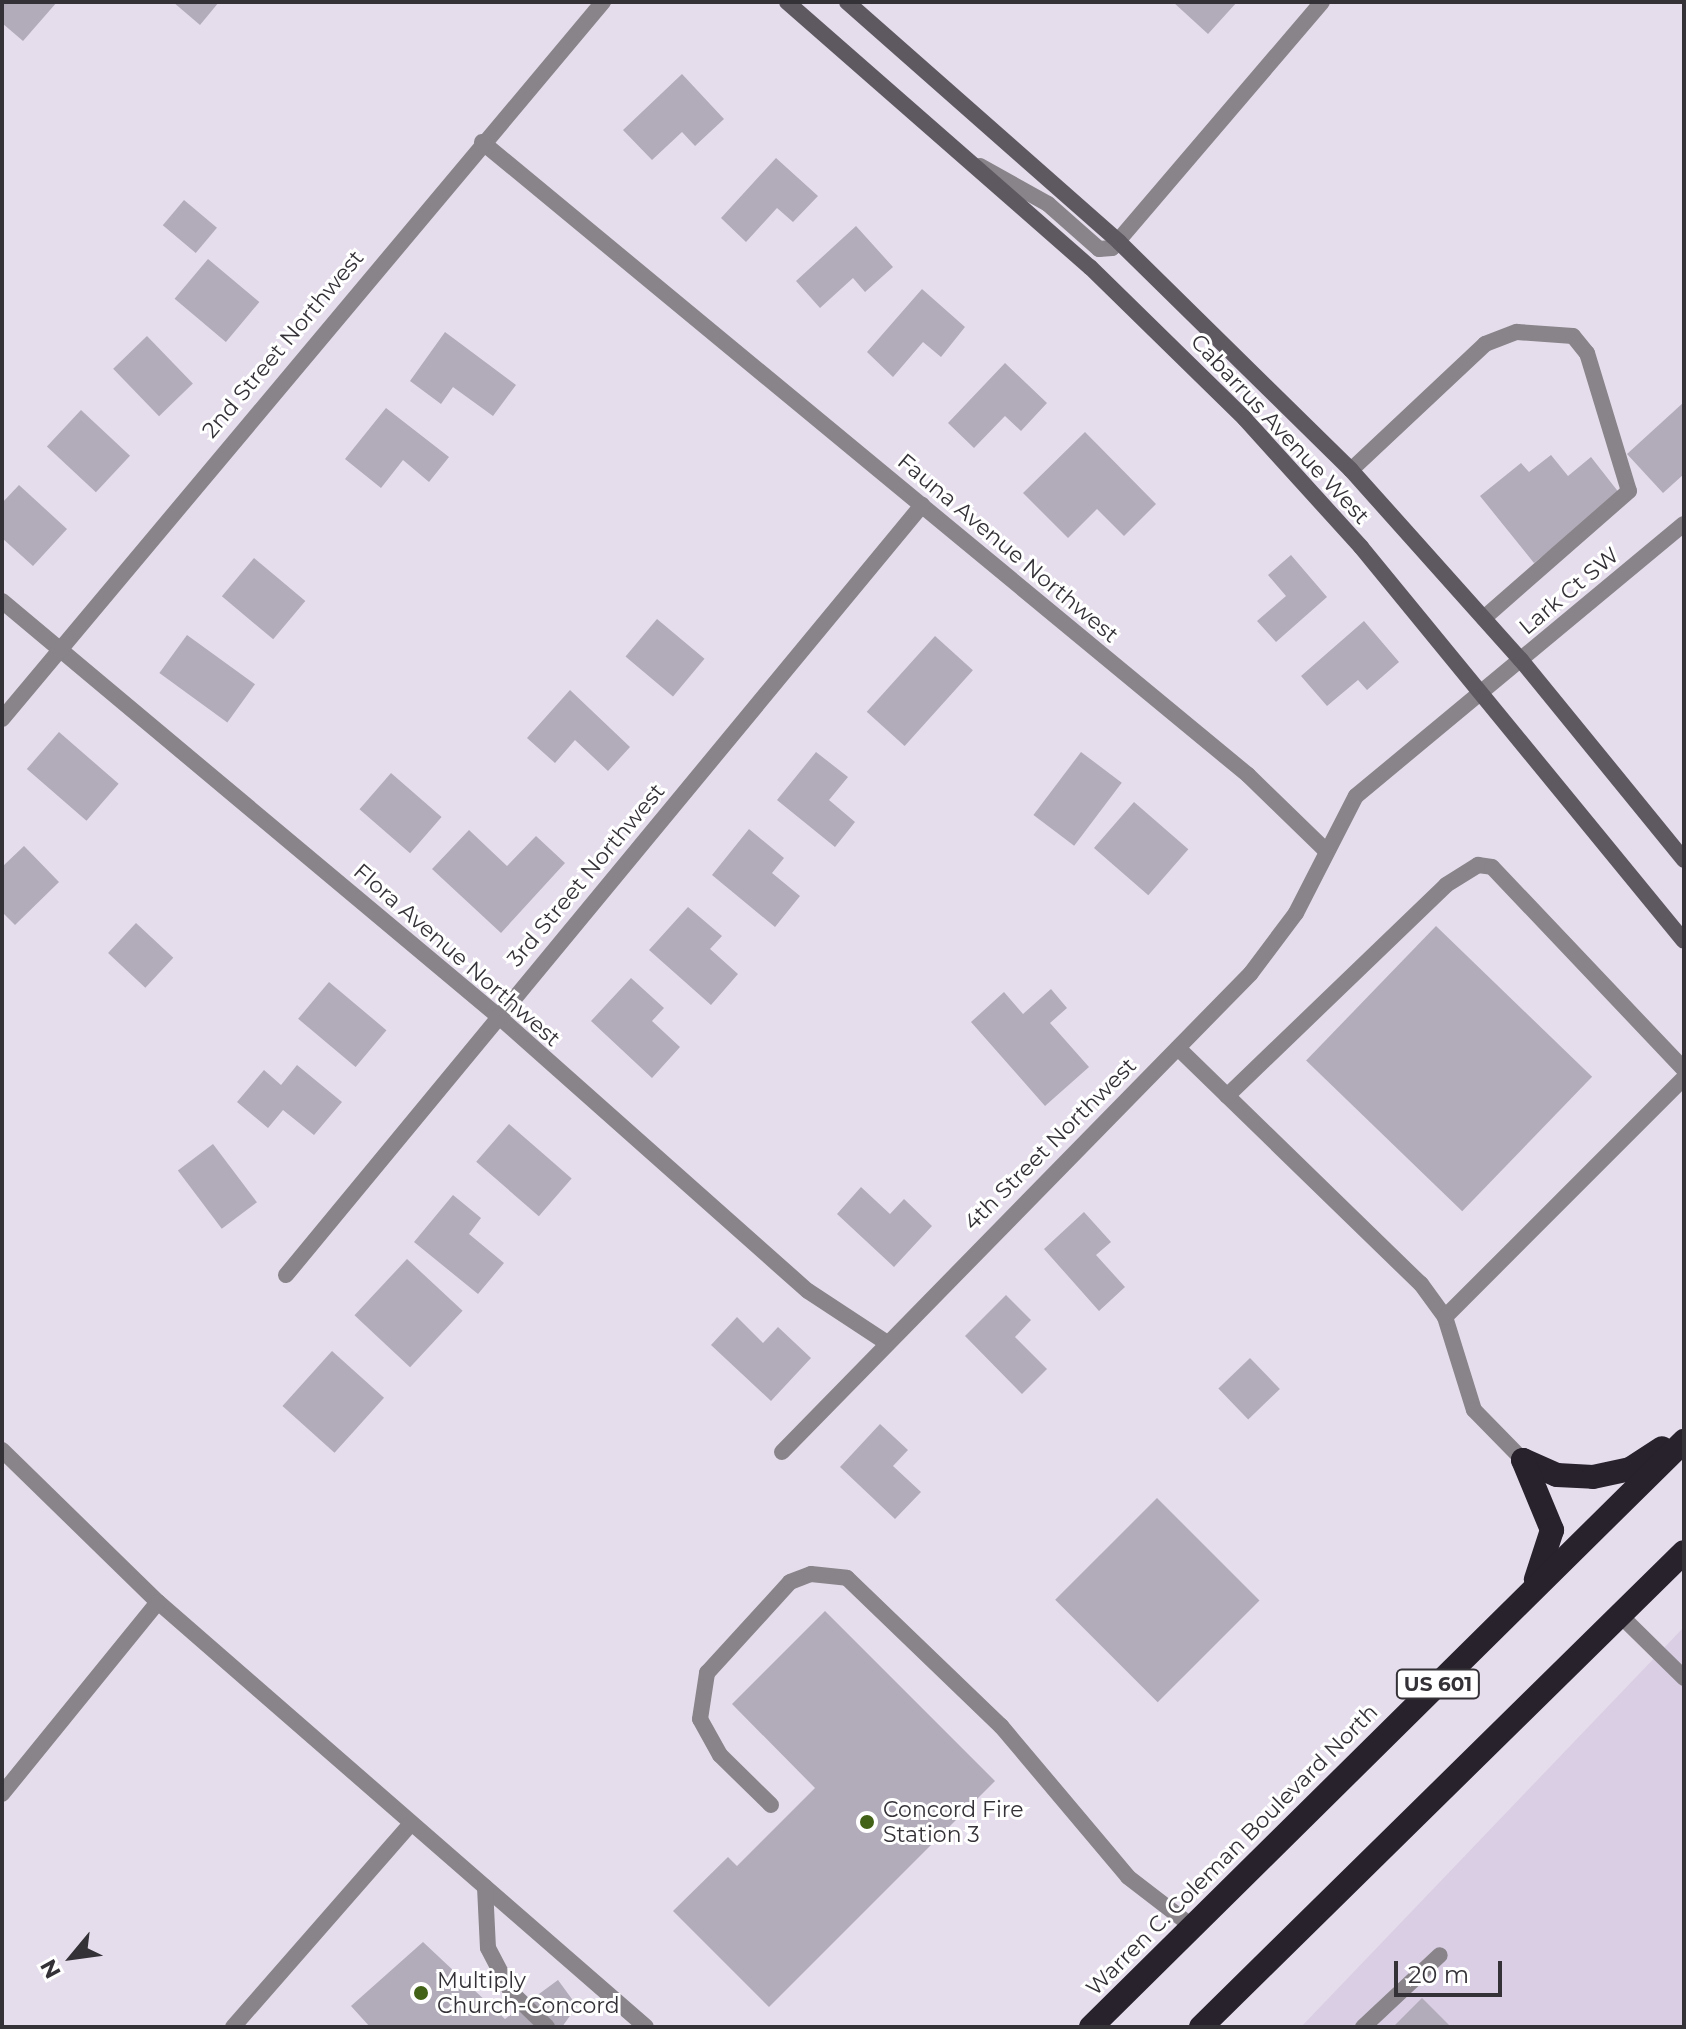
<!DOCTYPE html>
<style>
body{margin:0}
#map{position:relative;width:1686px;height:2029px;overflow:hidden;background:#e5ddec;font-family:Montserrat,sans-serif}
div>[style]{position:absolute}
.built>*{inset:0;background:#d9cee3}
.building>*{inset:0;background:#b2abb9;transform-origin:0 0}
.lane>*{height:16px;margin:-8px;padding:0 8px;transform-origin:8px;border-radius:8px;background:#88848a}
.street>*{height:16px;margin:-8px;padding:0 8px;transform-origin:8px;border-radius:8px;background:#88848a}
.secondary>*{height:16px;margin:-8px;padding:0 8px;transform-origin:8px;border-radius:8px;background:#5e5961}
.highway>*{height:24px;margin:-12px;padding:0 12px;transform-origin:12px;border-radius:12px;background:#28222d}
.dots>*{width:22px;height:22px;translate:-50% -50%;box-sizing:border-box;border:4px solid #fff;border-radius:50%}
span{translate:-50% -50%;white-space:nowrap;text-align:center;line-height:1.15;-webkit-text-stroke:6px #fff;paint-order:stroke}
.shield-label span{padding:2px 6px;background:#fff;border:2px solid;border-radius:6px;-webkit-text-stroke-width:0}
.shield-label{font-size:20px;color:#343137;font-weight:700}
.street-label{font-size:22px;color:#343137}
.poi-label{font-size:22px;color:#343137}
.left{translate:0 -50%;text-align:left}
.frame{position:absolute;inset:0;border:4px solid #343137;pointer-events:none}
.north{position:absolute;left:32px;top:1917px;width:80px;height:80px;-webkit-text-stroke:6px #fff;paint-order:stroke;rotate:241deg;font-size:22px;font-weight:700;line-height:32px;text-align:center;color:#343137}
.north::after{content:'';display:block;margin:auto;width:28px;height:36px;background:#343137;clip-path:polygon(50% 0,100% 100%,50% 72%,0 100%)}
.scale{position:absolute;left:1394px;top:1961px;width:108px;height:36px;box-sizing:border-box;border:4px solid #343137;border-top:0;padding-left:10px;font-size:24px;line-height:28px;white-space:nowrap;color:#343137;-webkit-text-stroke:6px #fff;paint-order:stroke}
</style>
<div id="map">
<div class="built">
<i style="clip-path:polygon(1684px 1627px,1684px 2027px,1301px 2027px)"></i>
</div>
<div class="building">
<i style="clip-path:polygon(2px 2px,57px 2px,23px 41px,2px 23px)"></i>
<i style="clip-path:polygon(173px 2px,219px 2px,200px 25px)"></i>
<i style="clip-path:polygon(1173px 2px,1237px 2px,1208px 34px)"></i>
<i style="clip-path:polygon(682px 74px,724px 119px,695px 146px,682px 132px,652px 160px,623px 130px)"></i>
<i style="clip-path:polygon(776px 158px,818px 196px,793px 222px,777px 208px,746px 242px,721px 218px)"></i>
<i style="left:184px;top:200px;width:43px;height:33px;rotate:40deg"></i>
<i style="clip-path:polygon(856px 226px,893px 267px,865px 292px,853px 278px,820px 308px,796px 281px)"></i>
<i style="left:208px;top:259px;width:67px;height:52px;rotate:40deg"></i>
<i style="clip-path:polygon(922px 289px,965px 327px,941px 357px,923px 342px,893px 377px,867px 352px)"></i>
<i style="clip-path:polygon(445px 332px,516px 385px,493px 416px,453px 387px,441px 404px,410px 381px)"></i>
<i style="left:147px;top:336px;width:66px;height:47px;rotate:46deg"></i>
<i style="clip-path:polygon(1005px 363px,1047px 403px,1021px 431px,1005px 416px,974px 448px,948px 423px)"></i>
<i style="clip-path:polygon(1684px 402px,1684px 474px,1663px 493px,1627px 454px)"></i>
<i style="clip-path:polygon(386px 408px,449px 457px,429px 482px,403px 460px,381px 488px,345px 459px)"></i>
<i style="left:81px;top:410px;width:67px;height:50px;rotate:43deg"></i>
<i style="clip-path:polygon(1085px 432px,1156px 504px,1124px 536px,1097px 509px,1068px 538px,1023px 493px)"></i>
<i style="clip-path:polygon(1551px 455px,1568px 476px,1591px 457px,1620px 494px,1534px 563px,1480px 496px,1521px 463px,1529px 472px)"></i>
<i style="clip-path:polygon(19px 485px,67px 529px,33px 566px,2px 538px,2px 503px)"></i>
<i style="clip-path:polygon(1291px 555px,1327px 597px,1276px 642px,1257px 621px,1286px 596px,1268px 575px)"></i>
<i style="left:254px;top:558px;width:67px;height:50px;rotate:40deg"></i>
<i style="left:657px;top:619px;width:62px;height:49px;rotate:40deg"></i>
<i style="clip-path:polygon(1364px 621px,1399px 662px,1367px 690px,1358px 680px,1327px 706px,1301px 676px)"></i>
<i style="left:187px;top:635px;width:84px;height:47px;rotate:36deg"></i>
<i style="left:935px;top:636px;width:51px;height:102px;rotate:42deg"></i>
<i style="clip-path:polygon(570px 690px,630px 747px,608px 771px,575px 740px,555px 763px,527px 738px)"></i>
<i style="left:59px;top:732px;width:79px;height:49px;rotate:41deg"></i>
<i style="clip-path:polygon(816px 752px,848px 777px,829px 800px,855px 822px,835px 847px,777px 800px)"></i>
<i style="left:1081px;top:752px;width:51px;height:79px;rotate:37deg"></i>
<i style="left:391px;top:773px;width:67px;height:48px;rotate:41deg"></i>
<i style="left:1134px;top:802px;width:72px;height:61px;rotate:41deg"></i>
<i style="clip-path:polygon(749px 829px,784px 858px,772px 873px,800px 896px,775px 927px,712px 875px)"></i>
<i style="clip-path:polygon(469px 830px,507px 866px,536px 836px,565px 863px,501px 933px,432px 869px)"></i>
<i style="clip-path:polygon(24px 846px,59px 882px,15px 925px,2px 912px,2px 867px)"></i>
<i style="clip-path:polygon(688px 907px,722px 936px,710px 949px,738px 974px,711px 1005px,649px 950px)"></i>
<i style="left:136px;top:923px;width:51px;height:41px;rotate:43deg"></i>
<i style="left:1436px;top:926px;width:217px;height:187px;rotate:44deg"></i>
<i style="clip-path:polygon(631px 978px,664px 1008px,652px 1021px,680px 1047px,652px 1078px,591px 1021px)"></i>
<i style="left:329px;top:982px;width:75px;height:48px;rotate:40deg"></i>
<i style="clip-path:polygon(1051px 989px,1067px 1008px,1050px 1023px,1089px 1067px,1045px 1106px,971px 1022px,1004px 992px,1023px 1014px)"></i>
<i style="clip-path:polygon(297px 1065px,342px 1102px,314px 1135px,283px 1110px,268px 1128px,237px 1102px,264px 1070px,281px 1085px)"></i>
<i style="left:509px;top:1124px;width:83px;height:50px;rotate:41deg"></i>
<i style="left:213px;top:1144px;width:73px;height:44px;rotate:53deg"></i>
<i style="clip-path:polygon(861px 1187px,890px 1214px,904px 1199px,932px 1226px,894px 1267px,837px 1214px)"></i>
<i style="clip-path:polygon(453px 1195px,481px 1218px,469px 1234px,504px 1263px,478px 1294px,414px 1242px)"></i>
<i style="clip-path:polygon(1084px 1212px,1111px 1242px,1096px 1255px,1125px 1287px,1099px 1311px,1044px 1249px)"></i>
<i style="left:407px;top:1259px;width:76px;height:77px;rotate:43deg"></i>
<i style="clip-path:polygon(1006px 1295px,1031px 1320px,1015px 1337px,1047px 1369px,1022px 1394px,965px 1336px)"></i>
<i style="clip-path:polygon(737px 1317px,763px 1343px,778px 1327px,811px 1358px,771px 1401px,711px 1345px)"></i>
<i style="left:332px;top:1351px;width:70px;height:74px;rotate:42deg"></i>
<i style="left:1250px;top:1358px;width:43px;height:44px;rotate:46deg"></i>
<i style="clip-path:polygon(880px 1424px,908px 1450px,893px 1466px,921px 1492px,895px 1519px,840px 1467px)"></i>
<i style="left:1157px;top:1498px;width:145px;height:144px;rotate:45deg"></i>
<i style="clip-path:polygon(825px 1611px,995px 1781px,769px 2007px,673px 1911px,728px 1857px,737px 1866px,815px 1788px,732px 1704px)"></i>
<i style="clip-path:polygon(423px 1942px,505px 2019px,558px 1980px,577px 2006px,562px 2027px,370px 2027px,351px 2006px)"></i>
<i style="clip-path:polygon(1422px 1998px,1451px 2027px,1393px 2027px)"></i>
</div>
<div class="lane">
<i style="left:1351px;top:470px;width:184px;rotate:-43.2deg"></i>
<i style="left:1485px;top:344px;width:34px;rotate:-21deg"></i>
<i style="left:1517px;top:332px;width:56px;rotate:4.1deg"></i>
<i style="left:1573px;top:336px;width:22px;rotate:51deg"></i>
<i style="left:1587px;top:353px;width:144px;rotate:73.1deg"></i>
<i style="left:1629px;top:491px;width:193px;rotate:138.8deg"></i>
<i style="left:1178px;top:1048px;width:339px;rotate:44.2deg"></i>
<i style="left:1421px;top:1284px;width:41px;rotate:54deg"></i>
<i style="left:1445px;top:1317px;width:97px;rotate:72.7deg"></i>
<i style="left:1474px;top:1410px;width:70px;rotate:45.6deg"></i>
<i style="left:1227px;top:1096px;width:304px;rotate:-43.9deg"></i>
<i style="left:1446px;top:885px;width:38px;rotate:-32deg"></i>
<i style="left:1478px;top:865px;width:14px;rotate:8deg"></i>
<i style="left:1492px;top:867px;width:279px;rotate:46.5deg"></i>
<i style="left:1445px;top:1317px;width:338px;rotate:-45deg"></i>
<i style="left:2px;top:1450px;width:218px;rotate:44.3deg"></i>
<i style="left:158px;top:1602px;width:647px;rotate:41.05deg"></i>
<i style="left:1620px;top:1615px;width:90px;rotate:44.5deg"></i>
<i style="left:2px;top:1794px;width:247px;rotate:-50.9deg"></i>
<i style="left:771px;top:1805px;width:71px;rotate:-135.6deg"></i>
<i style="left:720px;top:1755px;width:41px;rotate:-119.1deg"></i>
<i style="left:700px;top:1719px;width:47px;rotate:-81.3deg"></i>
<i style="left:707px;top:1673px;width:123px;rotate:-47.6deg"></i>
<i style="left:790px;top:1582px;width:22px;rotate:-21deg"></i>
<i style="left:811px;top:1574px;width:36px;rotate:6deg"></i>
<i style="left:847px;top:1578px;width:214px;rotate:43.9deg"></i>
<i style="left:1001px;top:1726px;width:197px;rotate:49.9deg"></i>
<i style="left:1128px;top:1877px;width:82px;rotate:37.6deg"></i>
<i style="left:485px;top:1887px;width:61px;rotate:87.2deg"></i>
<i style="left:488px;top:1948px;width:50px;rotate:62.4deg"></i>
<i style="left:511px;top:1992px;width:50px;rotate:44.2deg"></i>
<i style="left:233px;top:2027px;width:270px;rotate:-48.8deg"></i>
<i style="left:1363px;top:2027px;width:105px;rotate:-43.1deg"></i>
</div>
<div class="street">
<i style="left:482px;top:142px;width:994px;rotate:39.57deg"></i>
<i style="left:1248px;top:775px;width:107px;rotate:44.2deg"></i>
<i style="left:980px;top:166px;width:78px;rotate:29.2deg"></i>
<i style="left:1048px;top:204px;width:68px;rotate:41.4deg"></i>
<i style="left:1099px;top:249px;width:13px;rotate:-4deg"></i>
<i style="left:1112px;top:248px;width:323px;rotate:-49.5deg"></i>
<i style="left:2px;top:601px;width:647px;rotate:39.92deg"></i>
<i style="left:498px;top:1016px;width:414px;rotate:41.6deg"></i>
<i style="left:808px;top:1291px;width:91px;rotate:33.3deg"></i>
<i style="left:2px;top:719px;width:936px;rotate:-50.03deg"></i>
<i style="left:286px;top:1275px;width:999px;rotate:-50.44deg"></i>
<i style="left:782px;top:1452px;width:670px;rotate:-45.6deg"></i>
<i style="left:1251px;top:973px;width:75px;rotate:-53.1deg"></i>
<i style="left:1296px;top:913px;width:131px;rotate:-62.9deg"></i>
<i style="left:1356px;top:796px;width:426px;rotate:-39.7deg"></i>
</div>
<div class="secondary">
<i style="left:787px;top:2px;width:403px;rotate:41.2deg"></i>
<i style="left:1090px;top:267px;width:217px;rotate:44.4deg"></i>
<i style="left:1245px;top:419px;width:173px;rotate:47.8deg"></i>
<i style="left:1361px;top:547px;width:509px;rotate:50.66deg"></i>
<i style="left:847px;top:2px;width:363px;rotate:41.4deg"></i>
<i style="left:1119px;top:242px;width:325px;rotate:44.5deg"></i>
<i style="left:1351px;top:470px;width:255px;rotate:48.2deg"></i>
<i style="left:1521px;top:660px;width:258px;rotate:50.8deg"></i>
</div>
<div class="highway">
<i style="left:1523px;top:1460px;width:37px;rotate:24deg"></i>
<i style="left:1557px;top:1475px;width:36px;rotate:3deg"></i>
<i style="left:1593px;top:1477px;width:38px;rotate:-12deg"></i>
<i style="left:1630px;top:1469px;width:38px;rotate:-33deg"></i>
<i style="left:1523px;top:1460px;width:76px;rotate:67.5deg"></i>
<i style="left:1552px;top:1530px;width:52px;rotate:108.1deg"></i>
<i style="left:1091px;top:2027px;width:834px;rotate:-44.66deg"></i>
<i style="left:1201px;top:2027px;width:677px;rotate:-44.52deg"></i>
</div>
<div class="dots">
<i style="left:867px;top:1822px;background:#426217"></i>
<i style="left:421px;top:1993px;background:#426217"></i>
</div>
<div class="shield-label">
<span style="left:1438px;top:1684px">US 601</span>
</div>
<div class="street-label">
<span style="left:283px;top:344px;rotate:-50deg">2nd Street Northwest</span>
<span style="left:1280px;top:429px;rotate:47deg">Cabarrus Avenue West</span>
<span style="left:1008px;top:548px;rotate:40deg">Fauna Avenue Northwest</span>
<span style="left:1569px;top:591px;rotate:-40deg">Lark Ct SW</span>
<span style="left:586px;top:875px;rotate:-50deg">3rd Street Northwest</span>
<span style="left:457px;top:955px;rotate:41deg">Flora Avenue Northwest</span>
<span style="left:1050px;top:1144px;rotate:-45deg">4th Street Northwest</span>
<span style="left:1232px;top:1850px;rotate:-45deg">Warren C. Coleman Boulevard North</span>
</div>
<div class="poi-label">
<span class="left" style="left:883px;top:1822px">Concord Fire<br>Station 3</span>
<span class="left" style="left:437px;top:1993px">Multiply<br>Church-Concord</span>
</div>
<div class="frame"></div>
<div class="north">N</div>
<div class="scale">20 m</div>
</div>
